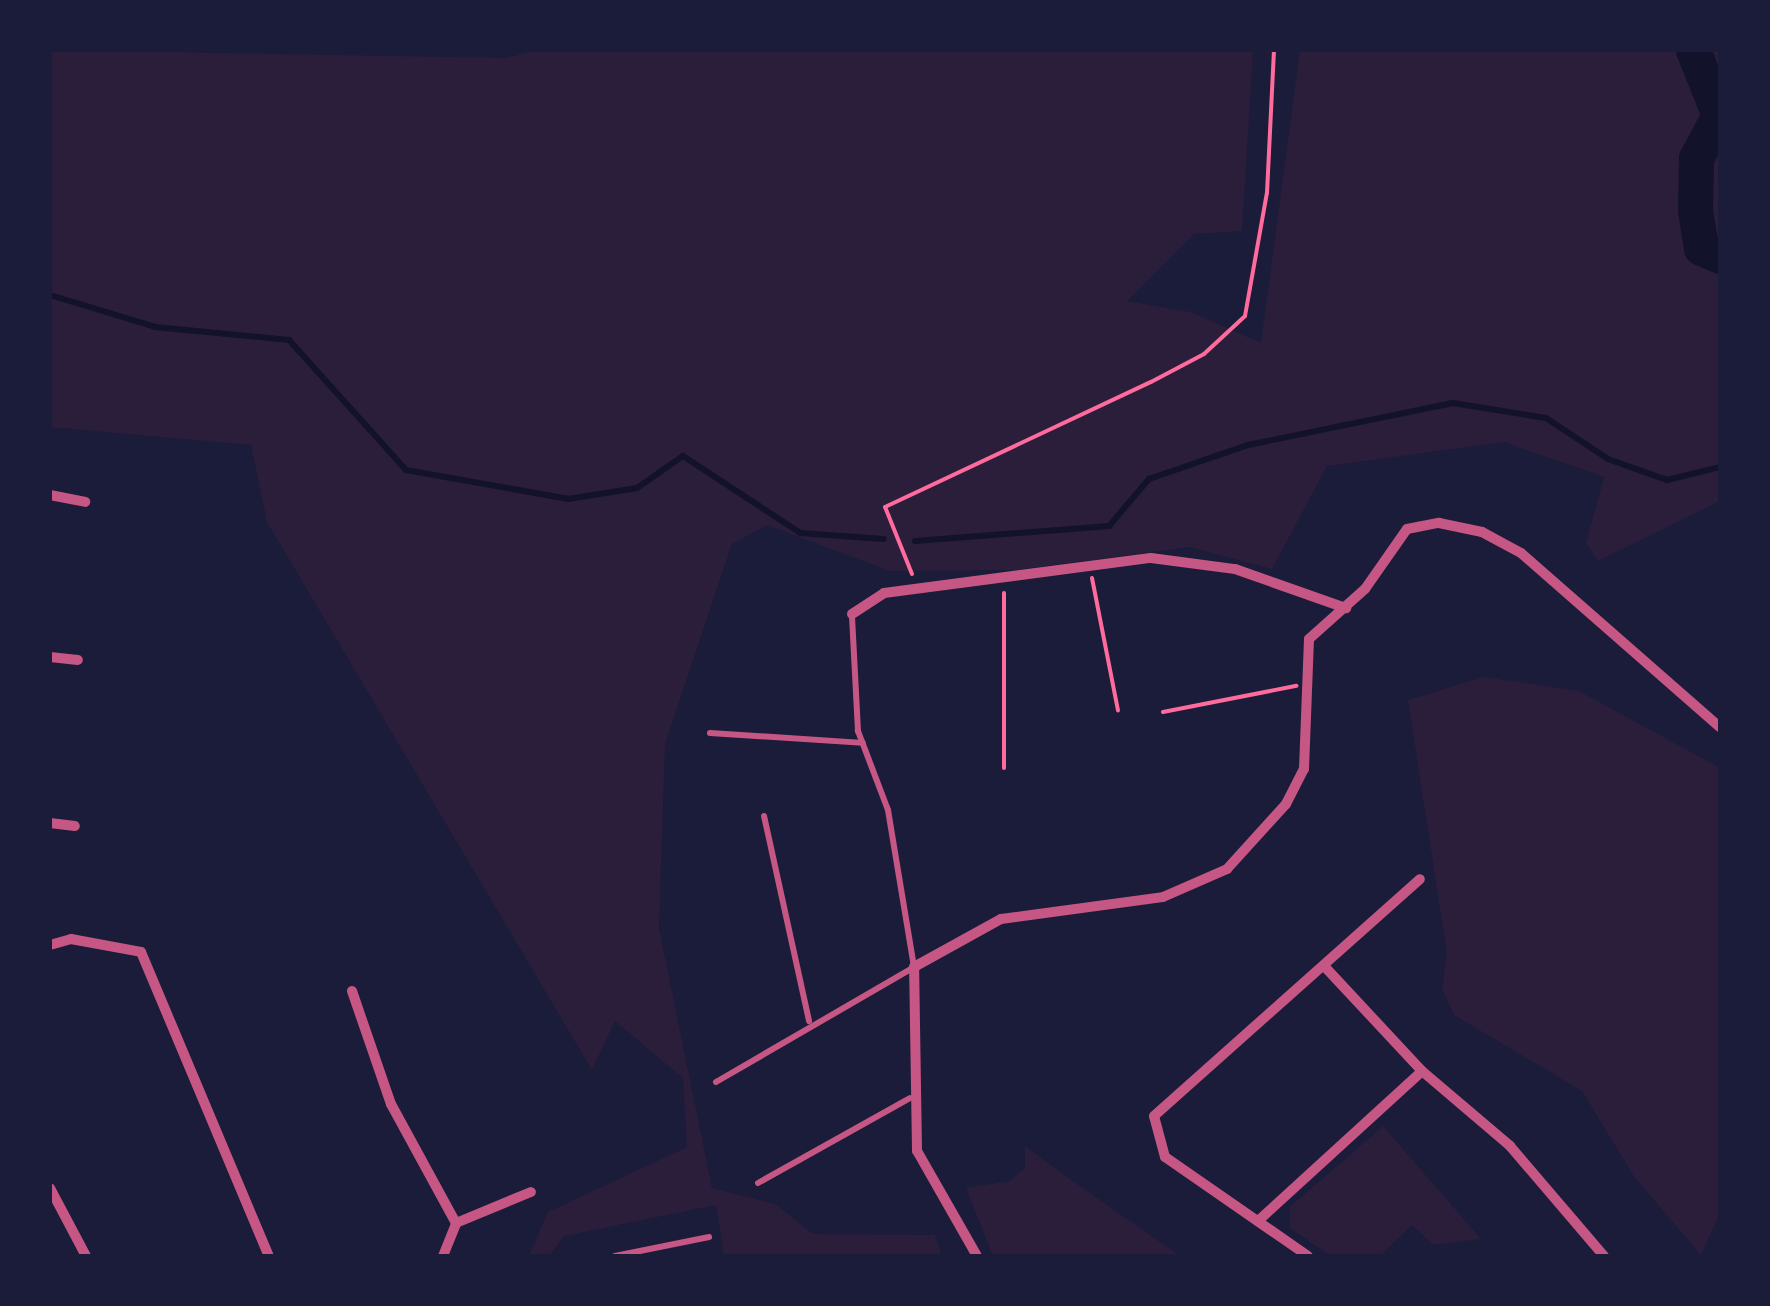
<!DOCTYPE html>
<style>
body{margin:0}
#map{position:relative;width:1770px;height:1306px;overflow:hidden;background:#1b1b3a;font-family:"Sofia Sans Condensed",sans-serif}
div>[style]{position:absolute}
.green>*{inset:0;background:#2a1e3b}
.stream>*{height:6px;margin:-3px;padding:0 3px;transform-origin:3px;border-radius:3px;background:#12122b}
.river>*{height:35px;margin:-17.5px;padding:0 17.5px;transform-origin:17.5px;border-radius:17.5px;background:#12122b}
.path>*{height:4px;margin:-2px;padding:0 2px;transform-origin:2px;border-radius:2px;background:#ff6b9d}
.service>*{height:6px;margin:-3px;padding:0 3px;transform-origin:3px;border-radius:3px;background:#c65784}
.minor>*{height:10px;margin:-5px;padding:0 5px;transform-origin:5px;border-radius:5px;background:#c65784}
span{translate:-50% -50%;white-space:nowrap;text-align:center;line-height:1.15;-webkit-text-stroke:9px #1b1b3a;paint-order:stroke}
.frame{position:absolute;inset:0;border:52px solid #1b1b3a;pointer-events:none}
</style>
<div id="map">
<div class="green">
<i style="clip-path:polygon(50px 50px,506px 58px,538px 50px,1253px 50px,1242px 231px,1194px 234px,1127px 301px,1191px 312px,1261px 343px,1300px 50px,1720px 50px,1720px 501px,1598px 561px,1586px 543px,1604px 477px,1504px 442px,1327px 466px,1272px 569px,1189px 547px,1016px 570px,890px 571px,767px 525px,732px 544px,665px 744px,659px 928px,712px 1188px,775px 1204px,813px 1234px,935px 1235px,942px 1256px,724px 1256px,716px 1205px,564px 1236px,549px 1256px,529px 1256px,548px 1212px,687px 1147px,683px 1078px,615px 1021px,592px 1070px,267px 522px,251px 445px,50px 427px)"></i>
<i style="clip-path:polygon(1484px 677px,1579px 691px,1720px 768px,1720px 1213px,1701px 1255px,1635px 1178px,1582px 1091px,1454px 1015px,1442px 989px,1447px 954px,1408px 700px)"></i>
<i style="clip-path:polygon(1383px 1126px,1481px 1239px,1433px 1245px,1412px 1225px,1380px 1256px,1331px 1256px,1290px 1228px,1290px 1207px)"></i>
<i style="clip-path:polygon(1025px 1146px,1063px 1174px,1180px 1256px,993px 1256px,966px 1188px,1010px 1181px,1025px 1168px)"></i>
</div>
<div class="stream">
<i style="left:50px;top:295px;width:110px;rotate:16.9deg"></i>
<i style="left:155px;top:327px;width:135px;rotate:5.5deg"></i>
<i style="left:289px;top:340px;width:175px;rotate:48deg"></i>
<i style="left:406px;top:470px;width:165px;rotate:10.1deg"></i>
<i style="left:568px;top:499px;width:70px;rotate:-9.1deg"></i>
<i style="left:637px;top:488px;width:56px;rotate:-34.8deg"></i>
<i style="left:683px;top:456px;width:140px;rotate:33.3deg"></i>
<i style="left:800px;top:533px;width:84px;rotate:4.1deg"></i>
<i style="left:915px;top:541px;width:195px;rotate:-4.4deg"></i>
<i style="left:1109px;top:526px;width:62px;rotate:-49.6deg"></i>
<i style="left:1149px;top:479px;width:105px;rotate:-19deg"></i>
<i style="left:1248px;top:445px;width:209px;rotate:-11.6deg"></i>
<i style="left:1453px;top:403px;width:94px;rotate:9.2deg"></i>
<i style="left:1546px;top:418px;width:74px;rotate:33.5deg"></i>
<i style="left:1608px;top:459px;width:63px;rotate:19.6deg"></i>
<i style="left:1667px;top:480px;width:55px;rotate:-13.8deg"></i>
</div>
<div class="river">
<i style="left:1693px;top:50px;width:70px;rotate:68.2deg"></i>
<i style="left:1719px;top:115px;width:49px;rotate:118.1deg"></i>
<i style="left:1696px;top:158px;width:52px;rotate:91.1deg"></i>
<i style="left:1695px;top:210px;width:38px;rotate:81deg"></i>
<i style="left:1701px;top:248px;width:21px;rotate:23deg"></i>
</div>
<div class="path">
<i style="left:912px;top:574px;width:72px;rotate:-111.9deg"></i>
<i style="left:885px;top:507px;width:294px;rotate:-25.2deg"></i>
<i style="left:1151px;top:382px;width:60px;rotate:-27.8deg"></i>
<i style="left:1204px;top:354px;width:56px;rotate:-42.8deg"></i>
<i style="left:1245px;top:316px;width:125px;rotate:-79.9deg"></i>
<i style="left:1267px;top:193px;width:143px;rotate:-87.2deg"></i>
<i style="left:1092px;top:578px;width:135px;rotate:78.9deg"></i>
<i style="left:1163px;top:712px;width:136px;rotate:-11.1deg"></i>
<i style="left:1004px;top:768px;width:175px;rotate:-90deg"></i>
</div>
<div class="service">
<i style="left:710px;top:733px;width:153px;rotate:3.7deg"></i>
<i style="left:764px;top:816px;width:210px;rotate:77.6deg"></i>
<i style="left:716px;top:1082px;width:229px;rotate:-30.1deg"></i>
<i style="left:914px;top:967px;width:159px;rotate:-99.4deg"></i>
<i style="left:888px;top:810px;width:85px;rotate:-110.8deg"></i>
<i style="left:858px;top:731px;width:116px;rotate:-93deg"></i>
<i style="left:758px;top:1183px;width:174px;rotate:-29.2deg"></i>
<i style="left:615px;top:1256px;width:96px;rotate:-11.4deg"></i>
</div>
<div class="minor">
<i style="left:50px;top:495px;width:36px;rotate:11deg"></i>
<i style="left:852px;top:614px;width:38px;rotate:-33deg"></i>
<i style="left:884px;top:593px;width:269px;rotate:-7.5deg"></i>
<i style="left:1151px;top:558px;width:85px;rotate:7.5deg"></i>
<i style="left:1235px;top:569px;width:118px;rotate:19.4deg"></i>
<i style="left:50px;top:657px;width:28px;rotate:6deg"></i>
<i style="left:50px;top:823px;width:25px;rotate:7deg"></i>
<i style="left:50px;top:945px;width:22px;rotate:-16deg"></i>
<i style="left:71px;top:939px;width:71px;rotate:10.5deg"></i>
<i style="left:141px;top:952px;width:330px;rotate:67.2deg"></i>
<i style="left:1325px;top:967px;width:142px;rotate:47deg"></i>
<i style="left:1422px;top:1071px;width:116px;rotate:40.4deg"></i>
<i style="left:1510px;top:1146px;width:145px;rotate:49.5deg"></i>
<i style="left:352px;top:991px;width:120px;rotate:71deg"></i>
<i style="left:391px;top:1104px;width:136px;rotate:61.4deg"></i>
<i style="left:50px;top:1188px;width:77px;rotate:62.1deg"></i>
<i style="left:1258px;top:1221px;width:222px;rotate:-42.4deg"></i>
<i style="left:443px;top:1256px;width:35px;rotate:-68deg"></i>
<i style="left:456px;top:1223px;width:81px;rotate:-22.5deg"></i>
<i style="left:977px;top:1256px;width:121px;rotate:-119.7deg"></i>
<i style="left:917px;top:1151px;width:184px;rotate:-90.9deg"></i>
<i style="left:914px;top:967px;width:99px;rotate:-28.9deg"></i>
<i style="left:1001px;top:919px;width:163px;rotate:-7.7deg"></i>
<i style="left:1163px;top:897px;width:70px;rotate:-23.6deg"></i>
<i style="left:1227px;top:869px;width:88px;rotate:-47.8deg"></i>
<i style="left:1286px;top:804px;width:39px;rotate:-63deg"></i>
<i style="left:1304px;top:769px;width:130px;rotate:-87.8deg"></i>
<i style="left:1309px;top:639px;width:75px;rotate:-41.8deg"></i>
<i style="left:1365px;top:589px;width:73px;rotate:-55deg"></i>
<i style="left:1407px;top:529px;width:33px;rotate:-11deg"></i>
<i style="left:1439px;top:523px;width:44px;rotate:11.8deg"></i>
<i style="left:1482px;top:532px;width:44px;rotate:28.3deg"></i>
<i style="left:1521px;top:553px;width:264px;rotate:41.2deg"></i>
<i style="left:1308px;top:1256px;width:174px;rotate:-145.3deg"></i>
<i style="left:1165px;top:1157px;width:42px;rotate:-105deg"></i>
<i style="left:1154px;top:1116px;width:356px;rotate:-41.7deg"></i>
</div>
<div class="frame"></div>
</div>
